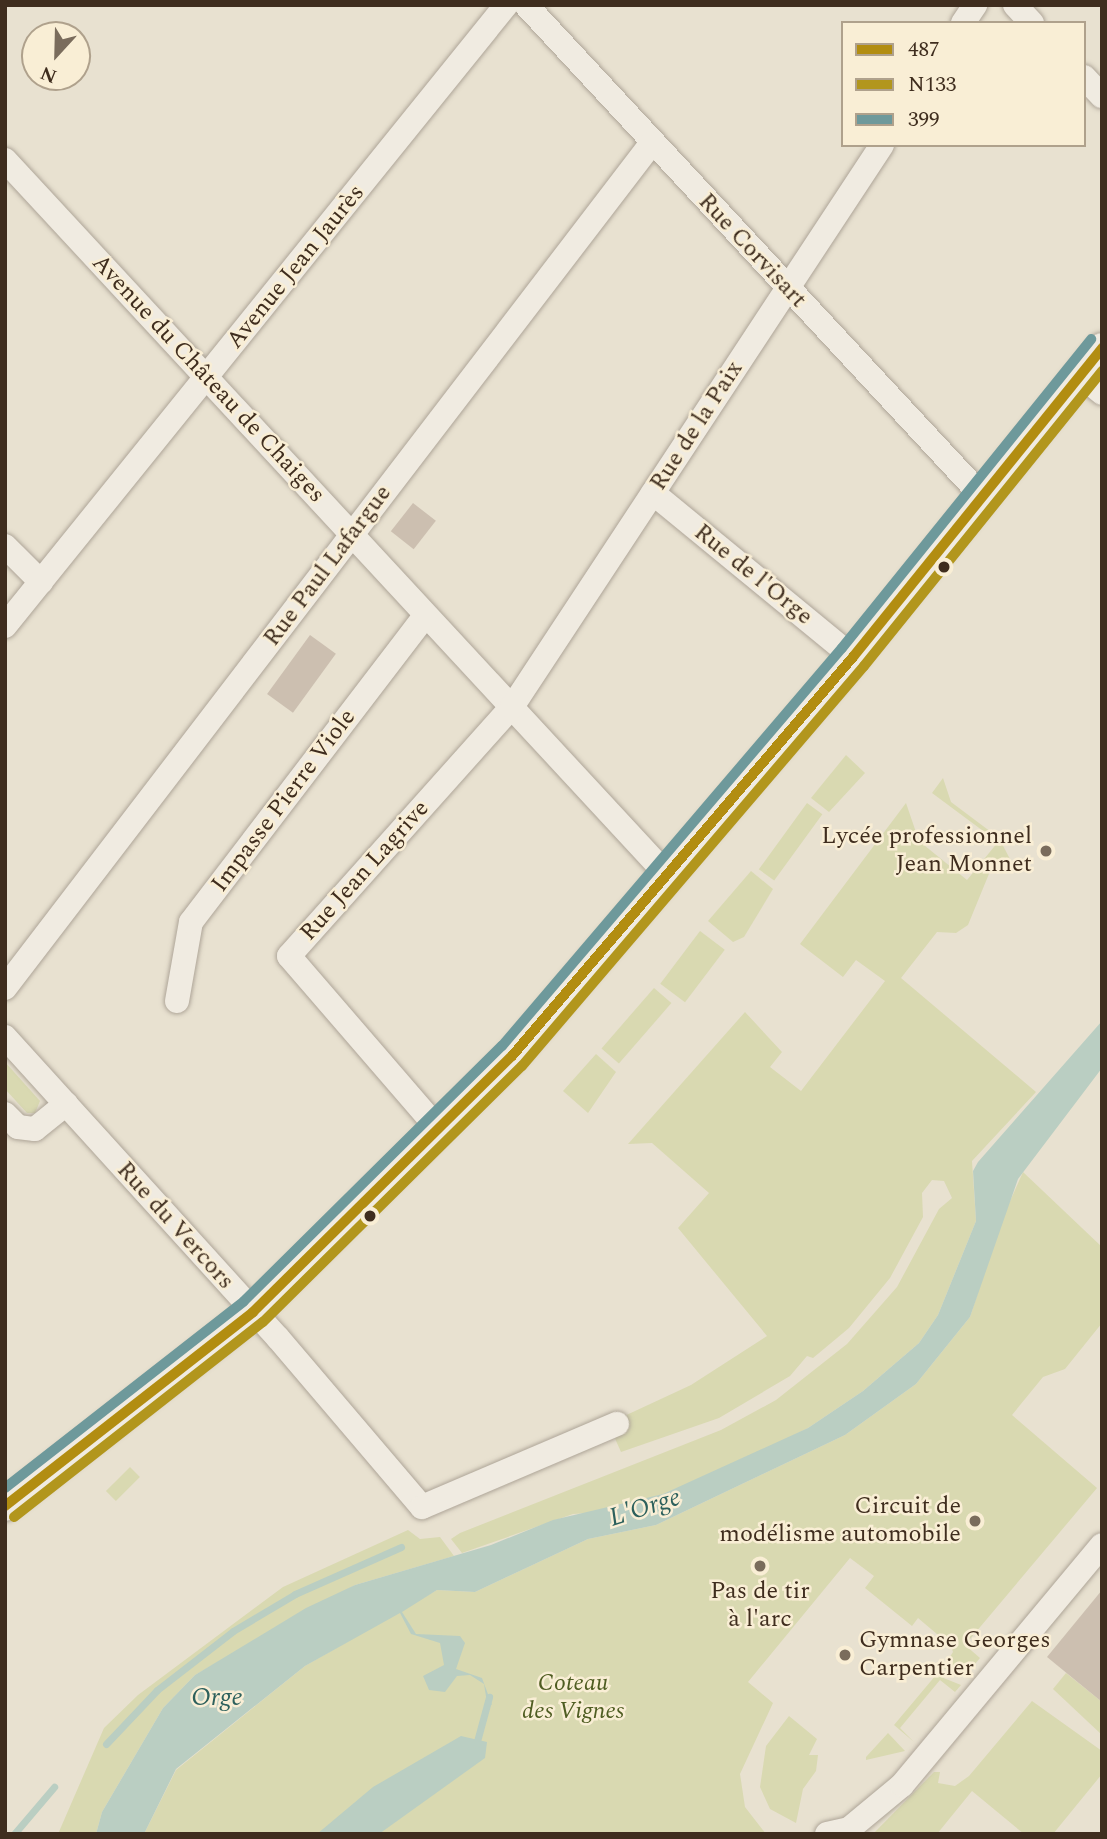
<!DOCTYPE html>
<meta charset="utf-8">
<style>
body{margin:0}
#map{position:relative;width:1107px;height:1839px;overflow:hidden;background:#e8e1d0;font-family:Spectral,serif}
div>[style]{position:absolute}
.green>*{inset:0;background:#d9d9b1;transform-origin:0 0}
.water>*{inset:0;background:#bacec2}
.stream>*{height:7px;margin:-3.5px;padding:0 3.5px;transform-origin:3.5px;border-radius:3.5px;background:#bacec2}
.building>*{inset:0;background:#ccbfb0;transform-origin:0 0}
.roads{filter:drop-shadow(0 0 2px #aea598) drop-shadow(0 0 2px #aea598)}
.minor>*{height:24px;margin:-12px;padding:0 12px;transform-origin:12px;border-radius:12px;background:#f0ebe1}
.tertiary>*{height:30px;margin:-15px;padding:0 15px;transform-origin:15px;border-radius:15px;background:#f0ebe1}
.bus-1>*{height:10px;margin:-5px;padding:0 5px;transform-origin:5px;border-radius:5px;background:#b28d11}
.bus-2>*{height:10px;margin:-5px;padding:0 5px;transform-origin:5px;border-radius:5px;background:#b2961d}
.bus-3>*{height:10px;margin:-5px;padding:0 5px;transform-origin:5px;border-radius:5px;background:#6e999b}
.dots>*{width:19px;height:19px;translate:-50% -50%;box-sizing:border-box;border:4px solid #f9eed5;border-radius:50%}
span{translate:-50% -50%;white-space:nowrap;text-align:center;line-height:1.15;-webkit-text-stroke:5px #f9eed5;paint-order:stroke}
.street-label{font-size:24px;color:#3f2d1e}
.poi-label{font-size:24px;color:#3f2d1e}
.right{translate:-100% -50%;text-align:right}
.left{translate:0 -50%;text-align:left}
.park-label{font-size:24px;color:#4f5d22;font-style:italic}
.water-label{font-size:26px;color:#2c605c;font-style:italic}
.frame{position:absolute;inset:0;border:7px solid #3f2d1e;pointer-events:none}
.legend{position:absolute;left:841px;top:21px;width:245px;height:126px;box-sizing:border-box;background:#f9eed5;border:2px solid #afa18c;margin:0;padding:9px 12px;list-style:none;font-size:21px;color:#3f2d1e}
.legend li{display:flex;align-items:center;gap:14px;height:35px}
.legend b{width:35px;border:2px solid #afa18c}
.north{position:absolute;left:21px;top:21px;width:70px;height:70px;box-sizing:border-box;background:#f9eed5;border:2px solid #afa18c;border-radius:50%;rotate:202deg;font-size:19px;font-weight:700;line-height:28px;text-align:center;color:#3f2d1e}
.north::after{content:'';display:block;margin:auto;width:24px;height:32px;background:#7a6c5c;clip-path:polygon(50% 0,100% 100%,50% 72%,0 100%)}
</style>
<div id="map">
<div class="green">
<i style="clip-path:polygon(846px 755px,865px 773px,829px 812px,811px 798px)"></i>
<i style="clip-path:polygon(943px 778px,951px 802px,999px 838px,1011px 861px,993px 864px,968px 925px,956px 933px,937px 932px,901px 978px,1036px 1092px,972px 1161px,976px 1221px,938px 1315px,919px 1343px,863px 1391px,808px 1428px,744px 1461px,663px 1494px,603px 1512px,573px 1514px,462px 1553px,451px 1539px,460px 1533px,721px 1430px,776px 1400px,847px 1344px,897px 1287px,939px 1209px,952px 1198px,944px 1181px,932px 1180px,922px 1193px,923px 1217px,890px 1278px,849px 1328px,813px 1358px,807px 1356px,790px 1376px,719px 1418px,621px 1452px,613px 1434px,620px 1418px,691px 1385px,767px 1336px,678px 1228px,709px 1193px,652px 1143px,628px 1144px,745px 1012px,782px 1052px,770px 1067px,801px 1091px,885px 981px,856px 960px,843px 977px,800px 944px,906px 803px,919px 841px,967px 880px,998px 842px,932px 793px)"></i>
<i style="left:807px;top:803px;width:19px;height:82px;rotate:36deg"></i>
<i style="clip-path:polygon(751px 871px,773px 889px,744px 937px,733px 942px,708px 921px)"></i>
<i style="left:700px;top:931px;width:31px;height:66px;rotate:37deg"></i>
<i style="left:654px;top:988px;width:23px;height:80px;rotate:41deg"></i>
<i style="clip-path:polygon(596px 1054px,616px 1072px,588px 1113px,563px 1091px)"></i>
<i style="clip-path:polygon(5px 1062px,40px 1101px,35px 1113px,27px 1113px,5px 1089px)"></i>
<i style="clip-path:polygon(1023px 1172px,1102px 1247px,1102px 1323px,1065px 1369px,1043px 1377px,1012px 1415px,1097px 1488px,965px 1645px,980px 1658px,965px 1676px,943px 1668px,953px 1652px,951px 1646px,918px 1618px,912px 1626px,865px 1588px,874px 1576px,850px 1558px,748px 1682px,773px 1703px,740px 1774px,745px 1807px,766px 1834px,144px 1834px,176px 1770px,305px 1666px,437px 1590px,475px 1592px,588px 1539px,656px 1525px,845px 1435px,916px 1384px,970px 1317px,1002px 1219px)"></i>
<i style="left:130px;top:1467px;width:14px;height:34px;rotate:45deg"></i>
<i style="clip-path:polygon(408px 1530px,420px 1539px,440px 1537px,454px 1556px,355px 1585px,195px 1675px,163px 1708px,102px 1812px,96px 1834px,58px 1834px,104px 1728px,138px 1695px,283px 1587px)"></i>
<i style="clip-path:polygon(1066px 1673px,1102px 1702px,1102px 1735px,1053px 1689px)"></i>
<i style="clip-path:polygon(936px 1675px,961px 1685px,955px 1692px,940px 1680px,900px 1728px,914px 1742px,894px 1725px)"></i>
<i style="clip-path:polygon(1032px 1701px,1102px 1751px,1102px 1774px,1053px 1834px,1024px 1834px,972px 1791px,937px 1834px,873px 1834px,934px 1772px,940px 1772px,938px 1783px,955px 1786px,969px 1776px)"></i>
<i style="clip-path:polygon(789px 1716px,817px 1739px,809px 1755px,818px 1755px,816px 1771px,803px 1789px,796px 1823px,770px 1809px,760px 1787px,766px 1746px)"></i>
<i style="clip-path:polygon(888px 1733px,905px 1751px,866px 1760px,866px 1757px)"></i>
</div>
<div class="water">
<i style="clip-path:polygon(1102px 1021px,1102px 1068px,1018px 1179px,970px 1317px,916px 1384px,845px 1435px,656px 1525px,588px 1539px,475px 1592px,437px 1590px,402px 1612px,416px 1634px,460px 1636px,465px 1643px,456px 1669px,482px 1678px,492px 1705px,487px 1703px,484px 1684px,470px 1675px,457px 1676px,445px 1692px,429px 1690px,423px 1676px,444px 1665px,440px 1643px,411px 1634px,400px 1613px,305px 1666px,176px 1769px,144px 1834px,96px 1834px,102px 1812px,163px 1708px,195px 1675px,306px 1608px,355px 1585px,491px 1545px,553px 1520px,663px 1494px,808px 1428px,863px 1391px,919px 1343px,938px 1315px,976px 1221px,973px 1171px,978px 1162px)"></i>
<i style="clip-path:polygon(461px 1736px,487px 1742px,485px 1758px,379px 1834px,317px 1834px,373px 1787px)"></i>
</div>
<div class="stream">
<i style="left:106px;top:1744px;width:74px;rotate:-46.6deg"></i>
<i style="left:157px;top:1690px;width:96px;rotate:-37.8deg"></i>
<i style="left:233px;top:1631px;width:72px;rotate:-30.8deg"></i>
<i style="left:295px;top:1594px;width:116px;rotate:-23.9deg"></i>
<i style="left:476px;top:1745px;width:50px;rotate:-74.8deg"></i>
<i style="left:14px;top:1834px;width:62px;rotate:-49.6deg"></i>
</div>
<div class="building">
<i style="left:413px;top:503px;width:29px;height:36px;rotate:38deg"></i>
<i style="left:310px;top:635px;width:32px;height:73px;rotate:36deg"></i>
<i style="clip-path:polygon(1102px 1590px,1102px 1702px,1047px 1657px)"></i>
</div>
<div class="roads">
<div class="minor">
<i style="left:526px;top:5px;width:669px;rotate:47.12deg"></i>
<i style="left:1015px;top:5px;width:25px;rotate:47deg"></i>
<i style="left:963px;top:23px;width:22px;rotate:-56deg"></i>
<i style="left:1084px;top:77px;width:26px;rotate:47deg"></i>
<i style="left:5px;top:160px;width:976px;rotate:47.2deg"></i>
<i style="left:1080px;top:375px;width:28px;rotate:39deg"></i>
<i style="left:653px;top:493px;width:259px;rotate:39.4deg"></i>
<i style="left:5px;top:546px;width:51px;rotate:45deg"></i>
<i style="left:5px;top:626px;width:798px;rotate:-51.1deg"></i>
<i style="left:5px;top:988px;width:1063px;rotate:-52.57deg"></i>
<i style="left:177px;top:1001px;width:80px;rotate:-80deg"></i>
<i style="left:191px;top:922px;width:385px;rotate:-52.6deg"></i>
<i style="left:5px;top:1037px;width:406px;rotate:47.8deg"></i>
<i style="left:278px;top:1338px;width:222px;rotate:49.6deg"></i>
<i style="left:422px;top:1507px;width:212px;rotate:-23.1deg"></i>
<i style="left:5px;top:1114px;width:18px;rotate:45deg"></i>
<i style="left:18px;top:1127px;width:17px;rotate:7deg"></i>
<i style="left:35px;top:1129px;width:40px;rotate:-39deg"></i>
<i style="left:440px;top:1131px;width:231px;rotate:-130.8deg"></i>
<i style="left:289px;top:956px;width:334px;rotate:-48.2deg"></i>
<i style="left:512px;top:707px;width:673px;rotate:-56.64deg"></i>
<i style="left:827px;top:1834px;width:23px;rotate:-13deg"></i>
<i style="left:849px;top:1829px;width:69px;rotate:-39.7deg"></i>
<i style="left:902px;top:1785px;width:312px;rotate:-50.2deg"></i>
</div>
<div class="tertiary">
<i style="left:5px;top:1506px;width:315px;rotate:-38deg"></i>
<i style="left:253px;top:1312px;width:364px;rotate:-44.7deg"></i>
<i style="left:512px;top:1056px;width:525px;rotate:-49.48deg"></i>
<i style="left:853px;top:657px;width:397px;rotate:-51.1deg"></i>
</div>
</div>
<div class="bus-1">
<i style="left:5px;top:1506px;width:315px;rotate:-38deg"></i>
<i style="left:253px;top:1312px;width:364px;rotate:-44.7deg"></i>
<i style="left:512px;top:1056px;width:525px;rotate:-49.48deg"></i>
<i style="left:853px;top:657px;width:397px;rotate:-51.1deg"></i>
</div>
<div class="bus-2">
<i style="left:14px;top:1517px;width:316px;rotate:-38.1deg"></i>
<i style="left:263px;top:1322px;width:364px;rotate:-44.7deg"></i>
<i style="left:522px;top:1066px;width:526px;rotate:-49.47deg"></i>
<i style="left:864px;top:666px;width:379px;rotate:-51.1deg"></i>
</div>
<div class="bus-3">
<i style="left:5px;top:1488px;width:303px;rotate:-38deg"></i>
<i style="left:244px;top:1301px;width:363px;rotate:-44.7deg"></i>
<i style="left:502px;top:1046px;width:523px;rotate:-49.49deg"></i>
<i style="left:842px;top:648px;width:397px;rotate:-51.1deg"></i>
</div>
<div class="dots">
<i style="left:944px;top:567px;background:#3f2d1e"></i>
<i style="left:1046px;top:851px;background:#7a6c5c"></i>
<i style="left:370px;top:1216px;background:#3f2d1e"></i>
<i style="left:975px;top:1521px;background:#7a6c5c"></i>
<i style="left:760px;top:1566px;background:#7a6c5c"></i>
<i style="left:845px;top:1655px;background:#7a6c5c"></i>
</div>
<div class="street-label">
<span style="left:752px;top:251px;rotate:47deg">Rue Corvisart</span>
<span style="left:296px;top:267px;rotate:-51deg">Avenue Jean Jaurès</span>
<span style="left:208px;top:379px;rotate:47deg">Avenue du Château de Chaiges</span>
<span style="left:697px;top:426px;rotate:-57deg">Rue de la Paix</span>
<span style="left:328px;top:566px;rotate:-53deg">Rue Paul Lafargue</span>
<span style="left:753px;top:575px;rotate:39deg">Rue de l'Orge</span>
<span style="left:284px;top:801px;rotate:-53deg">Impasse Pierre Viole</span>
<span style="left:365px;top:871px;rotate:-48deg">Rue Jean Lagrive</span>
<span style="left:175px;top:1226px;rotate:48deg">Rue du Vercors</span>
</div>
<div class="poi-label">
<span class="right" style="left:1032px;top:851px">Lycée professionnel<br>Jean Monnet</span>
<span class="right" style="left:961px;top:1521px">Circuit de<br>modélisme automobile</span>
<span style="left:760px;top:1606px">Pas de tir<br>à l'arc</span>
<span class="left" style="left:859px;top:1655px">Gymnase Georges<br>Carpentier</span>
</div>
<div class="park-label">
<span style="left:573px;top:1698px">Coteau<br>des Vignes</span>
</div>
<div class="water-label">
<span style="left:645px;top:1508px;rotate:-18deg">L'Orge</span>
<span style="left:217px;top:1698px">Orge</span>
</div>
<div class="frame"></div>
<ul class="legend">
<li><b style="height:9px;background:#b28d11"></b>487</li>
<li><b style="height:9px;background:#b2961d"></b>N133</li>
<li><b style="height:9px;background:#6e999b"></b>399</li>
</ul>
<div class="north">N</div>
</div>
